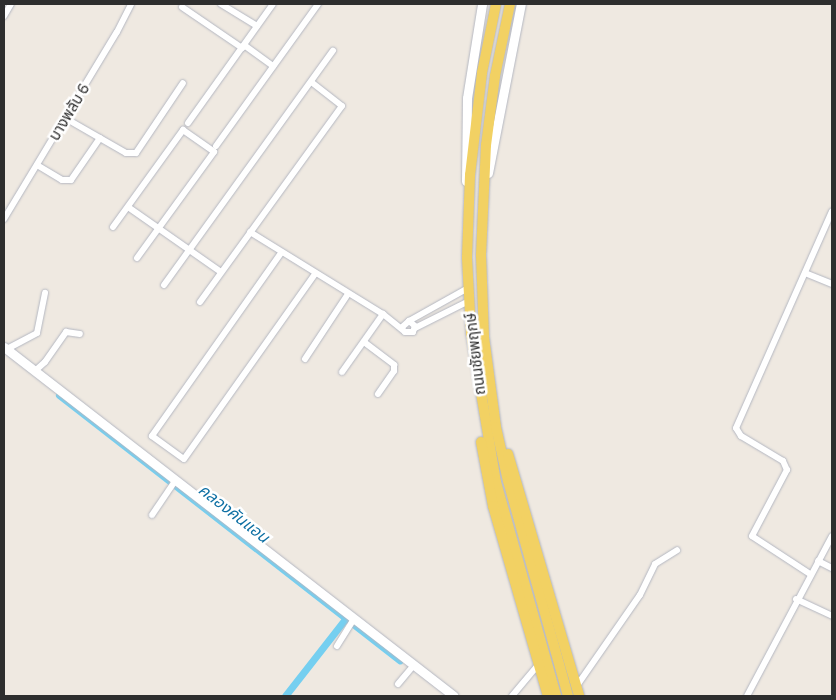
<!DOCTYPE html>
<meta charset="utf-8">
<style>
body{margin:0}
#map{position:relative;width:836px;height:700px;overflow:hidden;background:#efe9e1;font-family:Commissioner,"Noto Sans Thai",sans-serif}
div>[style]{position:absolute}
.canal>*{height:7px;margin:-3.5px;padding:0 3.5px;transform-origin:3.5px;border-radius:3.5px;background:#75cff0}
.roads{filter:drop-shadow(0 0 1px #b4b7c1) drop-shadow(0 0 1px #b4b7c1)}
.street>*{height:6px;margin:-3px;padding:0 3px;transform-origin:3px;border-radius:3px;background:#fff}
.secondary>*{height:9px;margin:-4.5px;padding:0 4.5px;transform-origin:4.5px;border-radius:4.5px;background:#fff}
.primary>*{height:10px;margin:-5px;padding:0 5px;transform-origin:5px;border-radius:5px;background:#f2d163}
span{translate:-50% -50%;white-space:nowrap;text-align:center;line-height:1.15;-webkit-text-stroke:5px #fff;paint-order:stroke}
.street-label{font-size:15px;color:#2e2e2e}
.water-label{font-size:16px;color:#0d6fa3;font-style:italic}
.frame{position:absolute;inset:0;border:5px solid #2e2e2e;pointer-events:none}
</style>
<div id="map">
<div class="canal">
<i style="left:59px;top:395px;width:432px;rotate:37.9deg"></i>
<i style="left:285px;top:696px;width:99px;rotate:-52deg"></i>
</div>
<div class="roads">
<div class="street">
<i style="left:221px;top:4px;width:42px;rotate:31.4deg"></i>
<i style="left:182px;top:7px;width:73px;rotate:34.3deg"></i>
<i style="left:4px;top:16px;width:14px;rotate:-60deg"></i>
<i style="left:244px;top:45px;width:36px;rotate:36deg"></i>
<i style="left:65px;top:118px;width:70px;rotate:29.8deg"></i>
<i style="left:126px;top:153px;width:10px"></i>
<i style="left:136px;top:153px;width:84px;rotate:-56.1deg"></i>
<i style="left:188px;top:123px;width:146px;rotate:-54.5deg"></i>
<i style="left:216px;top:146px;width:175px;rotate:-54.3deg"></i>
<i style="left:37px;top:165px;width:29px;rotate:31deg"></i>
<i style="left:62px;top:180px;width:9px"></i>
<i style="left:71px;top:180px;width:51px;rotate:-55.4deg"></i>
<i style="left:128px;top:207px;width:113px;rotate:35deg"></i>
<i style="left:4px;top:219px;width:218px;rotate:-58.9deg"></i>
<i style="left:117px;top:32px;width:31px;rotate:-63deg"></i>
<i style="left:113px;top:227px;width:120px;rotate:-54.2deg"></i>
<i style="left:183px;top:130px;width:38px;rotate:35deg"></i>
<i style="left:214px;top:152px;width:131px;rotate:126deg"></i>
<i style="left:250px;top:232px;width:156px;rotate:31.7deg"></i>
<i style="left:383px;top:314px;width:28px;rotate:39deg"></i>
<i style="left:405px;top:332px;width:8px"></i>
<i style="left:413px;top:332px;width:6px;rotate:-72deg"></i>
<i style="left:415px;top:326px;width:8px;rotate:-140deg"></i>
<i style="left:409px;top:321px;width:9px;rotate:139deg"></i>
<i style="left:281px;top:253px;width:224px;rotate:125.2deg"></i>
<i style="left:152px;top:436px;width:39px;rotate:36deg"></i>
<i style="left:184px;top:459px;width:227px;rotate:-54.7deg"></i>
<i style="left:805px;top:273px;width:29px;rotate:22deg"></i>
<i style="left:164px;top:285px;width:289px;rotate:-54.2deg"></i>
<i style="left:200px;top:302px;width:242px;rotate:-54.1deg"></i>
<i style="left:342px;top:106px;width:39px;rotate:-142deg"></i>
<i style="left:409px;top:321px;width:68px;rotate:-29.2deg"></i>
<i style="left:415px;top:328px;width:60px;rotate:-26.6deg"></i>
<i style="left:364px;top:342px;width:38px;rotate:37deg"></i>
<i style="left:394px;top:365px;width:6px;rotate:90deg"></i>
<i style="left:394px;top:371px;width:28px;rotate:125deg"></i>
<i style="left:7px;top:349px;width:34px;rotate:-28deg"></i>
<i style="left:37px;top:333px;width:41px;rotate:-78.7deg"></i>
<i style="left:305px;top:359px;width:78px;rotate:-56.5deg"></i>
<i style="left:35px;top:371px;width:13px;rotate:-42deg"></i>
<i style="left:45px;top:362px;width:37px;rotate:-55deg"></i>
<i style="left:66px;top:332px;width:14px;rotate:8deg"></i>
<i style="left:342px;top:372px;width:71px;rotate:-54.7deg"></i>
<i style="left:152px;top:515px;width:41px;rotate:-55.9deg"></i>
<i style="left:818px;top:561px;width:16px;rotate:27deg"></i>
<i style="left:810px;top:574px;width:69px;rotate:-146.8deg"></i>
<i style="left:752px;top:536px;width:75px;rotate:-62.1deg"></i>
<i style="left:787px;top:470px;width:10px;rotate:-114deg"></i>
<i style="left:783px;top:461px;width:49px;rotate:-149.2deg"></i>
<i style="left:741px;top:436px;width:9px;rotate:-122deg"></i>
<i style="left:736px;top:428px;width:237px;rotate:-66.1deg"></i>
<i style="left:796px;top:599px;width:40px;rotate:25deg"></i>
<i style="left:337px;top:646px;width:32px;rotate:-58deg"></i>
<i style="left:398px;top:684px;width:25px;rotate:-50deg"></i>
<i style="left:576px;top:687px;width:112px;rotate:-55.2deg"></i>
<i style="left:640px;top:595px;width:34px;rotate:-64deg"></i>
<i style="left:655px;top:564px;width:26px;rotate:-32deg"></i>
<i style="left:512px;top:696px;width:40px;rotate:-50deg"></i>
<i style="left:747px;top:696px;width:181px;rotate:-62deg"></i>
</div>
<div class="secondary">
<i style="left:488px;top:173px;width:172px;rotate:-79deg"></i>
<i style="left:466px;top:181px;width:83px;rotate:-89.3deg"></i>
<i style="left:467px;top:98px;width:95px;rotate:-80.9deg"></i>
<i style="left:4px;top:347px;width:569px;rotate:37.8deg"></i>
</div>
<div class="primary">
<i style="left:496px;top:4px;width:70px;rotate:101.5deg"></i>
<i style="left:482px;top:73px;width:103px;rotate:96.7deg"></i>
<i style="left:470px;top:175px;width:83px;rotate:92.1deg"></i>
<i style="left:467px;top:258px;width:75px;rotate:86.9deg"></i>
<i style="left:471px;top:333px;width:151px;rotate:80.5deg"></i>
<i style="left:496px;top:482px;width:222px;rotate:74.3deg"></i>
<i style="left:510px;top:4px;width:74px;rotate:101.8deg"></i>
<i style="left:495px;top:76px;width:70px;rotate:97.4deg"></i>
<i style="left:486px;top:145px;width:110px;rotate:92.6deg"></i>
<i style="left:481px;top:255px;width:82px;rotate:87.9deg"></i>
<i style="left:484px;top:337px;width:91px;rotate:82.4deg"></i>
<i style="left:496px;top:427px;width:55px;rotate:77.5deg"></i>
<i style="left:508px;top:481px;width:223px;rotate:74.4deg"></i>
<i style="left:481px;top:442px;width:65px;rotate:79.4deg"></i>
<i style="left:493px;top:506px;width:198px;rotate:73.9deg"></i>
<i style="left:508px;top:454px;width:252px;rotate:73.6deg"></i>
</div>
</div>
<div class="street-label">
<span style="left:69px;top:112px;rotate:-59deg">บางพลับ 6</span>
<span style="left:475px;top:354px;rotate:-97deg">ถนนชัยพฤกษ์</span>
</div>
<div class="water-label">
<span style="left:234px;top:513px;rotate:38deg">คลองคันแอน</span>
</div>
<div class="frame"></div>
</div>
